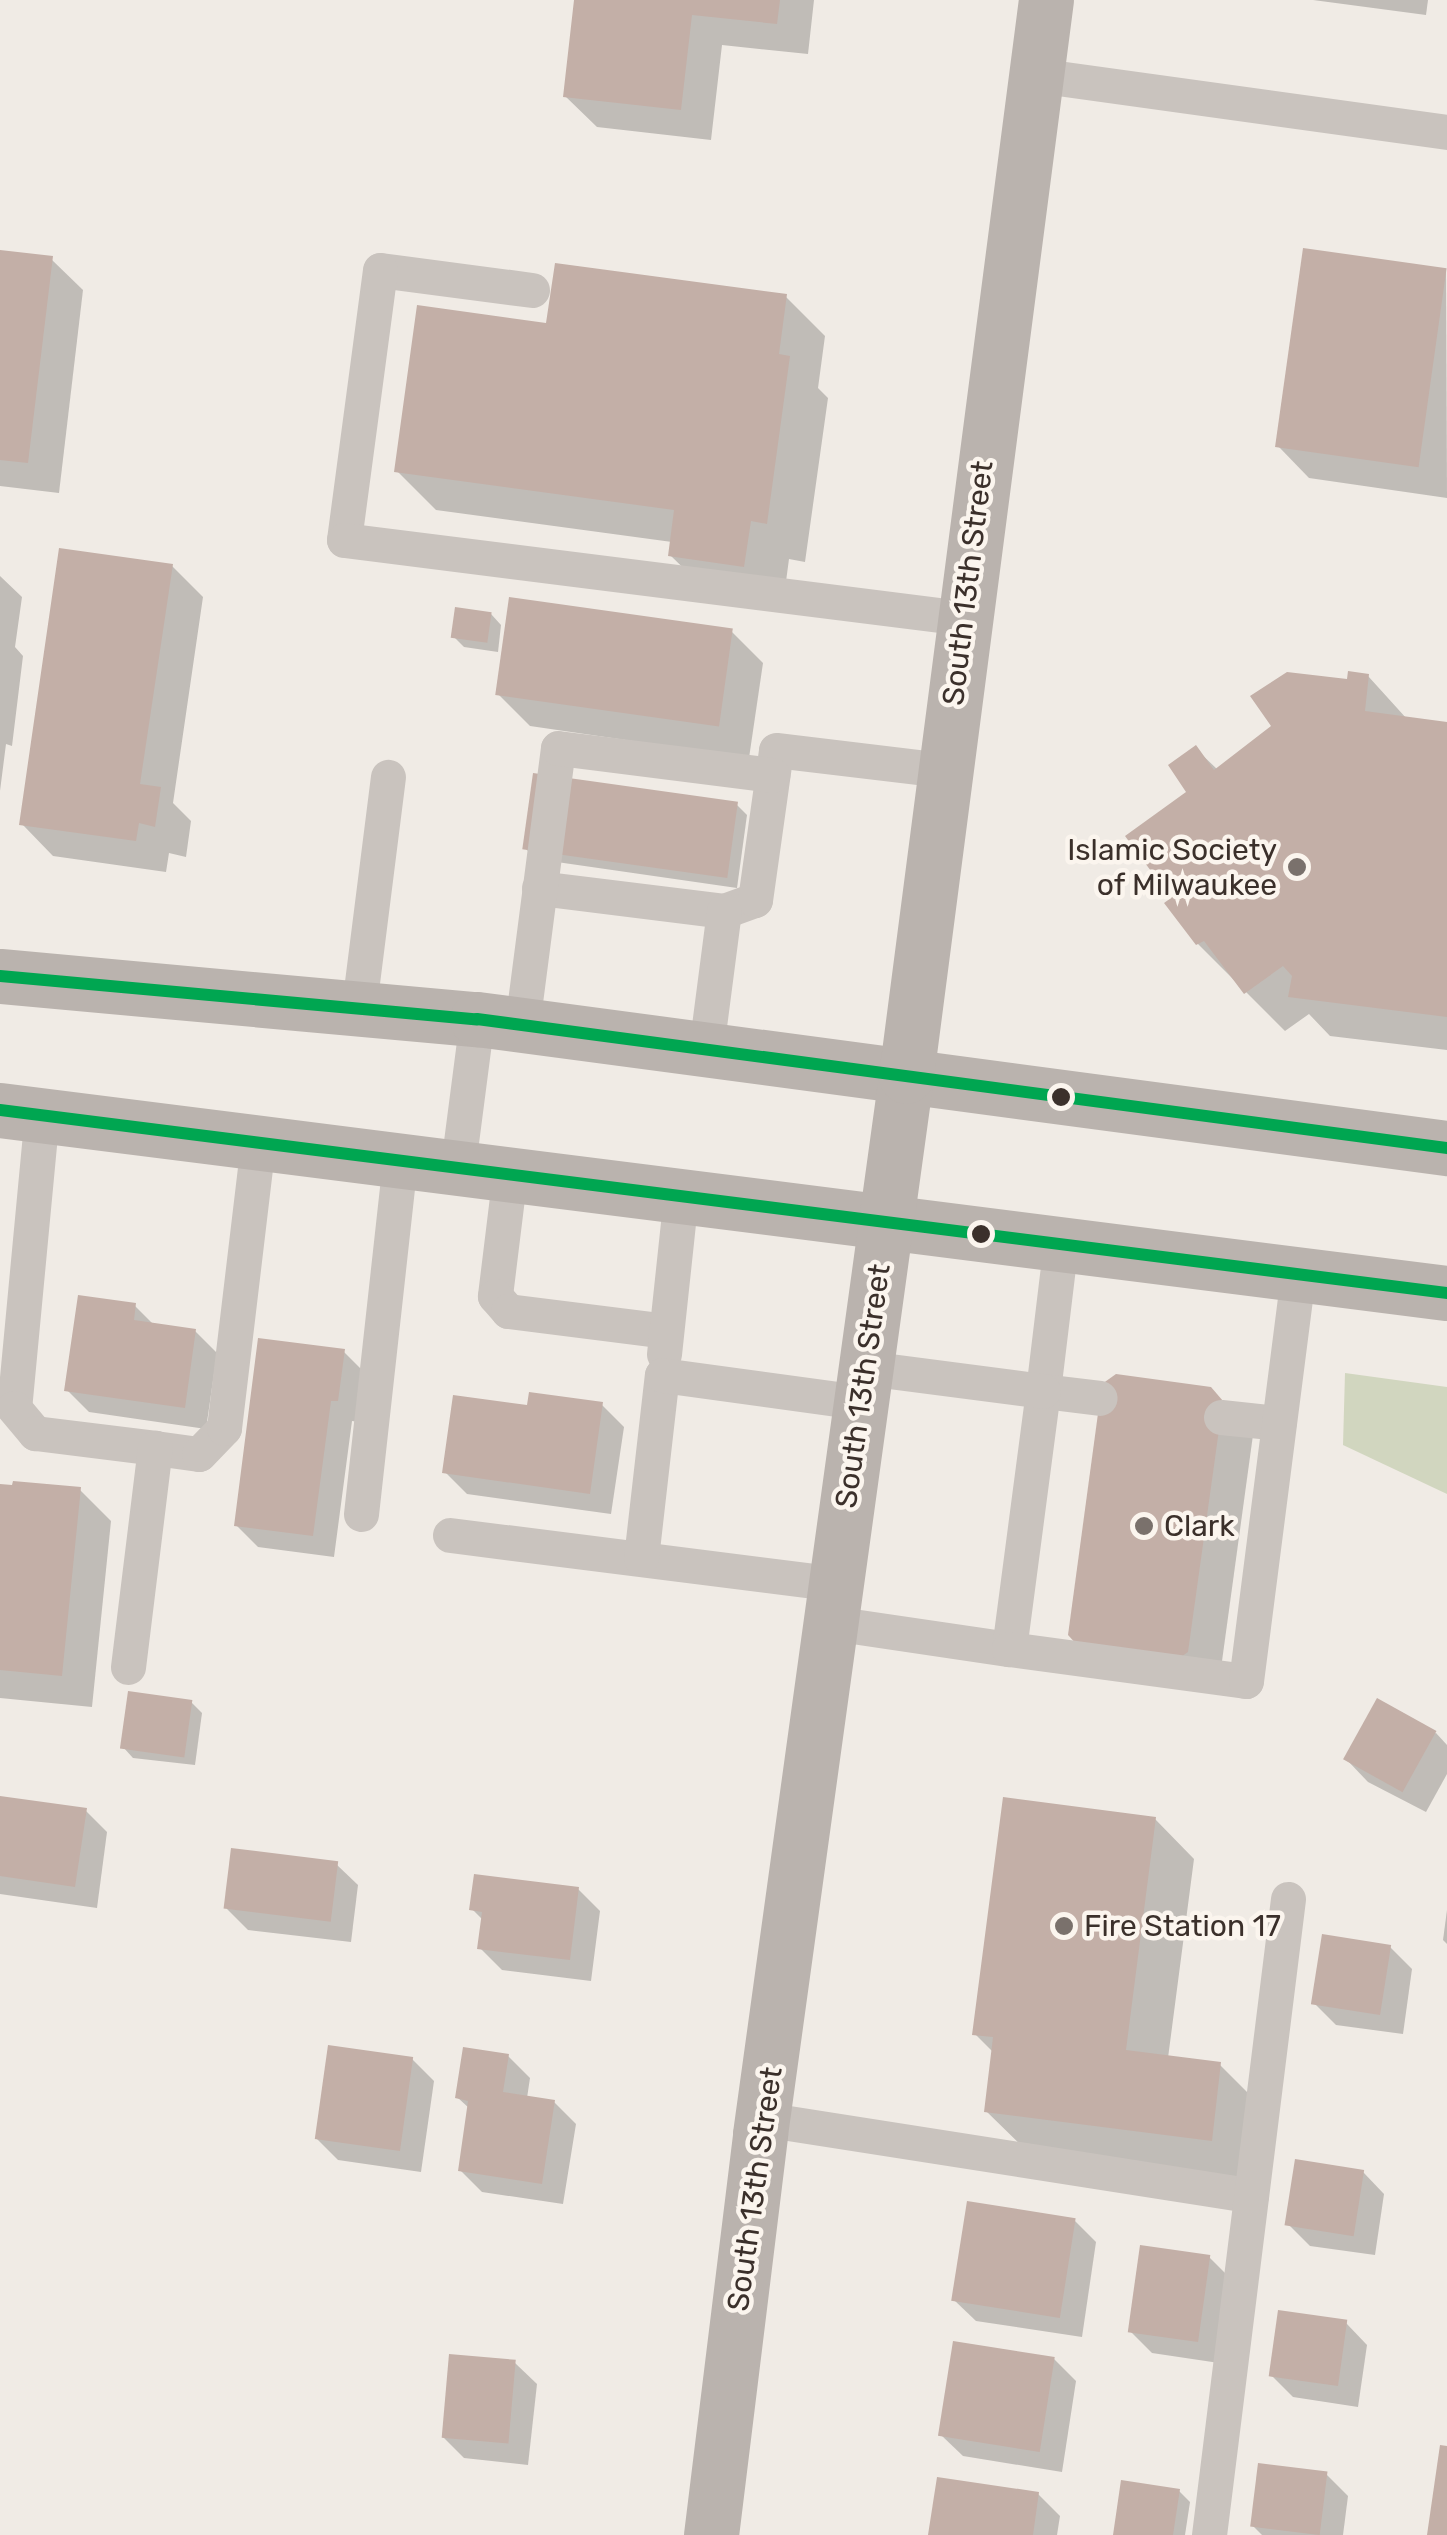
<!DOCTYPE html>
<style>
body{margin:0}
#map{position:relative;width:1447px;height:2535px;overflow:hidden;background:#f0ebe5;font-family:Rubik,sans-serif}
div>[style]{position:absolute}
.green>*{inset:0;background:#d1d6bf}
.shadow>*{inset:0;background:#0003}
.building>*{inset:0;background:#c3afa7;transform-origin:0 0}
.lane>*{height:35px;margin:-17.5px;padding:0 17.5px;transform-origin:17.5px;border-radius:17.5px;background:#c9c3be}
.secondary>*{height:55px;margin:-27.5px;padding:0 27.5px;transform-origin:27.5px;border-radius:27.5px;background:#bab3ae}
.bus-1>*{height:12px;margin:-6px;padding:0 6px;transform-origin:6px;border-radius:6px;background:#00a651}
.dots>*{width:28px;height:28px;translate:-50% -50%;box-sizing:border-box;border:5px solid #fbf5ee;border-radius:50%}
span{translate:-50% -50%;white-space:nowrap;text-align:center;line-height:1.15;-webkit-text-stroke:9px #fbf5ee;paint-order:stroke}
.street-label{font-size:30px;color:#3b302b}
.poi-label{font-size:30px;color:#3b302b}
.right{translate:-100% -50%;text-align:right}
.left{translate:0 -50%;text-align:left}
</style>
<div id="map">
<div class="green">
<i style="clip-path:polygon(1345px 1373px,1447px 1387px,1447px 1494px,1343px 1445px)"></i>
</div>
<div class="shadow">
<i style="clip-path:polygon(576px 0,814px 0,808px 54px,722px 45px,711px 140px,597px 127px,565px 96px)"></i>
<i style="clip-path:polygon(1313px 0,1428px 0,1426px 15px)"></i>
<i style="clip-path:polygon(0 252px,51px 259px,83px 290px,59px 493px,0 486px)"></i>
<i style="clip-path:polygon(1446px 271px,1447px 498px,1309px 478px,1278px 446px)"></i>
<i style="clip-path:polygon(786px 297px,825px 336px,818px 388px,828px 398px,805px 562px,789px 559px,783px 604px,710px 594px,670px 555px,672px 542px,436px 510px,397px 471px)"></i>
<i style="clip-path:polygon(172px 566px,203px 597px,173px 803px,191px 821px,186px 857px,169px 853px,166px 872px,53px 856px,22px 824px)"></i>
<i style="clip-path:polygon(0 576px,22px 597px,15px 647px,23px 656px,12px 746px,6px 744px,0 791px)"></i>
<i style="clip-path:polygon(491px 614px,501px 625px,498px 652px,464px 647px,454px 637px)"></i>
<i style="clip-path:polygon(732px 632px,763px 663px,749px 758px,530px 726px,498px 694px)"></i>
<i style="clip-path:polygon(1368px 676px,1407px 719px,1447px 725px,1447px 1050px,1330px 1036px,1309px 1014px,1285px 1031px,1198px 944px,1175px 899px,1196px 749px,1218px 770px,1349px 682px)"></i>
<i style="clip-path:polygon(737px 805px,747px 815px,737px 888px,536px 859px,525px 848px)"></i>
<i style="clip-path:polygon(135px 1306px,155px 1326px,195px 1331px,217px 1353px,206px 1429px,89px 1412px,67px 1390px)"></i>
<i style="clip-path:polygon(344px 1352px,366px 1374px,359px 1422px,352px 1421px,334px 1557px,258px 1547px,236px 1525px)"></i>
<i style="clip-path:polygon(1104px 1386px,1253px 1435px,1219px 1683px,1112px 1677px)"></i>
<i style="clip-path:polygon(602px 1405px,624px 1427px,611px 1514px,467px 1494px,445px 1472px,529px 1408px)"></i>
<i style="clip-path:polygon(0 1485px,80px 1490px,111px 1521px,92px 1707px,0 1698px)"></i>
<i style="clip-path:polygon(191px 1702px,202px 1713px,195px 1765px,133px 1758px,123px 1747px)"></i>
<i style="clip-path:polygon(1436px 1733px,1447px 1745px,1447px 1774px,1426px 1812px,1368px 1782px,1347px 1760px)"></i>
<i style="clip-path:polygon(0 1798px,85px 1810px,107px 1832px,97px 1908px,0 1894px)"></i>
<i style="clip-path:polygon(1155px 1819px,1194px 1859px,1168px 2058px,1220px 2065px,1259px 2104px,1250px 2179px,1026px 2150px,986px 2111px,994px 2053px,975px 2034px)"></i>
<i style="clip-path:polygon(336px 1864px,358px 1885px,351px 1942px,248px 1930px,227px 1909px)"></i>
<i style="clip-path:polygon(578px 1889px,600px 1911px,591px 1981px,502px 1970px,480px 1948px,483px 1920px,472px 1909px)"></i>
<i style="clip-path:polygon(1447px 1910px,1447px 1944px,1443px 1940px)"></i>
<i style="clip-path:polygon(1390px 1947px,1412px 1969px,1403px 2034px,1336px 2025px,1314px 2003px)"></i>
<i style="clip-path:polygon(508px 2056px,530px 2078px,527px 2098px,554px 2102px,576px 2124px,563px 2204px,482px 2192px,460px 2170px,470px 2109px,457px 2097px)"></i>
<i style="clip-path:polygon(412px 2059px,434px 2081px,421px 2172px,338px 2160px,316px 2138px)"></i>
<i style="clip-path:polygon(1363px 2172px,1384px 2194px,1375px 2255px,1310px 2246px,1288px 2224px)"></i>
<i style="clip-path:polygon(1074px 2220px,1096px 2242px,1082px 2337px,976px 2321px,954px 2300px)"></i>
<i style="clip-path:polygon(1209px 2257px,1231px 2279px,1219px 2363px,1152px 2353px,1130px 2331px)"></i>
<i style="clip-path:polygon(1346px 2323px,1367px 2345px,1358px 2407px,1293px 2397px,1271px 2375px)"></i>
<i style="clip-path:polygon(1054px 2359px,1076px 2381px,1062px 2472px,963px 2456px,941px 2435px)"></i>
<i style="clip-path:polygon(515px 2363px,537px 2384px,528px 2465px,464px 2458px,442px 2436px)"></i>
<i style="clip-path:polygon(1326px 2474px,1348px 2496px,1343px 2535px,1262px 2535px,1253px 2526px)"></i>
<i style="clip-path:polygon(1179px 2491px,1190px 2502px,1185px 2535px,1116px 2535px)"></i>
<i style="clip-path:polygon(1038px 2494px,1060px 2516px,1057px 2535px,930px 2535px)"></i>
</div>
<div class="building">
<i style="clip-path:polygon(574px 0,780px 0,777px 24px,692px 15px,681px 110px,563px 97px)"></i>
<i style="left:1303px;top:248px;width:145px;height:201px;rotate:8deg"></i>
<i style="clip-path:polygon(0 250px,53px 256px,28px 463px,0 460px)"></i>
<i style="clip-path:polygon(555px 263px,787px 294px,779px 354px,790px 356px,767px 524px,751px 521px,744px 567px,668px 556px,674px 510px,394px 472px,417px 305px,546px 323px)"></i>
<i style="clip-path:polygon(59px 548px,173px 564px,140px 784px,161px 787px,155px 827px,139px 823px,136px 841px,19px 825px)"></i>
<i style="left:509px;top:597px;width:226px;height:99px;rotate:8deg"></i>
<i style="left:455px;top:607px;width:37px;height:31px;rotate:8deg"></i>
<i style="clip-path:polygon(1348px 671px,1369px 674px,1365px 711px,1447px 722px,1447px 1017px,1288px 997px,1292px 976px,1283px 966px,1244px 994px,1204px 941px,1196px 945px,1164px 903px,1171px 898px,1125px 836px,1186px 792px,1168px 765px,1196px 745px,1214px 770px,1271px 726px,1250px 696px,1287px 672px,1347px 679px)"></i>
<i style="left:533px;top:773px;width:207px;height:77px;rotate:8deg"></i>
<i style="clip-path:polygon(78px 1295px,136px 1303px,134px 1320px,196px 1329px,185px 1408px,64px 1391px)"></i>
<i style="clip-path:polygon(258px 1338px,345px 1349px,338px 1401px,331px 1401px,313px 1536px,234px 1526px)"></i>
<i style="clip-path:polygon(1116px 1374px,1211px 1387px,1223px 1401px,1188px 1652px,1175px 1661px,1078px 1646px,1068px 1635px,1102px 1384px)"></i>
<i style="clip-path:polygon(529px 1392px,603px 1402px,590px 1494px,442px 1473px,453px 1395px,527px 1405px)"></i>
<i style="clip-path:polygon(13px 1481px,81px 1487px,62px 1676px,0 1670px,0 1484px,12px 1485px)"></i>
<i style="left:128px;top:1691px;width:65px;height:58px;rotate:8deg"></i>
<i style="left:1377px;top:1698px;width:68px;height:70px;rotate:29deg"></i>
<i style="clip-path:polygon(0 1796px,87px 1808px,75px 1887px,0 1876px)"></i>
<i style="clip-path:polygon(1003px 1797px,1156px 1817px,1126px 2050px,1221px 2062px,1212px 2141px,984px 2112px,993px 2037px,972px 2035px)"></i>
<i style="left:231px;top:1848px;width:108px;height:61px;rotate:7deg"></i>
<i style="clip-path:polygon(474px 1874px,579px 1887px,570px 1960px,477px 1949px,482px 1912px,469px 1910px)"></i>
<i style="left:1322px;top:1934px;width:70px;height:71px;rotate:9deg"></i>
<i style="left:328px;top:2045px;width:86px;height:95px;rotate:8deg"></i>
<i style="clip-path:polygon(463px 2047px,509px 2054px,503px 2092px,555px 2100px,542px 2184px,458px 2171px,468px 2101px,455px 2098px)"></i>
<i style="left:1295px;top:2159px;width:70px;height:67px;rotate:9deg"></i>
<i style="left:967px;top:2201px;width:110px;height:101px;rotate:9deg"></i>
<i style="left:1140px;top:2245px;width:71px;height:88px;rotate:8deg"></i>
<i style="left:1278px;top:2310px;width:70px;height:67px;rotate:8deg"></i>
<i style="left:953px;top:2341px;width:103px;height:96px;rotate:9deg"></i>
<i style="left:449px;top:2354px;width:67px;height:84px;rotate:5deg"></i>
<i style="clip-path:polygon(1440px 2445px,1447px 2446px,1447px 2535px,1427px 2535px)"></i>
<i style="left:1258px;top:2463px;width:70px;height:64px;rotate:7deg"></i>
<i style="clip-path:polygon(937px 2477px,1039px 2492px,1033px 2535px,928px 2535px)"></i>
<i style="clip-path:polygon(1121px 2480px,1180px 2489px,1173px 2535px,1113px 2535px)"></i>
</div>
<div class="lane">
<i style="left:1036px;top:75px;width:415px;rotate:7.9deg"></i>
<i style="left:532px;top:290px;width:153px;rotate:-172.5deg"></i>
<i style="left:380px;top:270px;width:272px;rotate:97.6deg"></i>
<i style="left:344px;top:540px;width:624px;rotate:7.18deg"></i>
<i style="left:539px;top:888px;width:186px;rotate:7.1deg"></i>
<i style="left:724px;top:911px;width:33px;rotate:-20deg"></i>
<i style="left:755px;top:900px;width:151px;rotate:-82deg"></i>
<i style="left:776px;top:750px;width:169px;rotate:6.8deg"></i>
<i style="left:359px;top:1006px;width:231px;rotate:-82.8deg"></i>
<i style="left:522px;top:1025px;width:279px;rotate:-82.6deg"></i>
<i style="left:558px;top:748px;width:216px;rotate:7.2deg"></i>
<i style="left:706px;top:1049px;width:139px;rotate:-82.6deg"></i>
<i style="left:42px;top:1113px;width:296px;rotate:95.4deg"></i>
<i style="left:14px;top:1408px;width:33px;rotate:50deg"></i>
<i style="left:35px;top:1433px;width:121px;rotate:7.1deg"></i>
<i style="left:155px;top:1448px;width:44px;rotate:7.8deg"></i>
<i style="left:199px;top:1454px;width:36px;rotate:-46deg"></i>
<i style="left:224px;top:1428px;width:289px;rotate:-83.2deg"></i>
<i style="left:458px;top:1165px;width:147px;rotate:-82.6deg"></i>
<i style="left:510px;top:1173px;width:124px;rotate:97deg"></i>
<i style="left:495px;top:1296px;width:20px;rotate:49deg"></i>
<i style="left:508px;top:1311px;width:159px;rotate:7.2deg"></i>
<i style="left:1061px;top:1242px;width:150px;rotate:96.9deg"></i>
<i style="left:1043px;top:1391px;width:57px;rotate:7deg"></i>
<i style="left:664px;top:1354px;width:161px;rotate:-83.9deg"></i>
<i style="left:1221px;top:1417px;width:58px;rotate:5.9deg"></i>
<i style="left:361px;top:1514px;width:357px;rotate:-83.7deg"></i>
<i style="left:450px;top:1535px;width:390px;rotate:7.2deg"></i>
<i style="left:641px;top:1558px;width:184px;rotate:-83.5deg"></i>
<i style="left:662px;top:1375px;width:200px;rotate:7.8deg"></i>
<i style="left:832px;top:1623px;width:179px;rotate:8.4deg"></i>
<i style="left:1009px;top:1649px;width:260px;rotate:-82.5deg"></i>
<i style="left:1043px;top:1391px;width:179px;rotate:-172.6deg"></i>
<i style="left:1009px;top:1649px;width:239px;rotate:7.7deg"></i>
<i style="left:1246px;top:1681px;width:409px;rotate:-82.7deg"></i>
<i style="left:128px;top:1667px;width:221px;rotate:-83deg"></i>
<i style="left:763px;top:2119px;width:494px;rotate:8.9deg"></i>
<i style="left:1209px;top:2535px;width:641px;rotate:-82.92deg"></i>
</div>
<div class="secondary">
<i style="left:0;top:976px;width:479px;rotate:5.2deg"></i>
<i style="left:477px;top:1019px;width:979px;rotate:7.58deg"></i>
<i style="left:0;top:1110px;width:1459px;rotate:7.21deg"></i>
<i style="left:711px;top:2535px;width:404px;rotate:-83deg"></i>
<i style="left:760px;top:2134px;width:1068px;rotate:-82.14deg"></i>
<i style="left:906px;top:1076px;width:1085px;rotate:-82.59deg"></i>
</div>
<div class="bus-1">
<i style="left:0;top:976px;width:479px;rotate:5.2deg"></i>
<i style="left:477px;top:1019px;width:979px;rotate:7.58deg"></i>
<i style="left:0;top:1110px;width:1459px;rotate:7.21deg"></i>
</div>
<div class="dots">
<i style="left:1297px;top:867px;background:#7a716c"></i>
<i style="left:1061px;top:1097px;background:#3b302b"></i>
<i style="left:981px;top:1234px;background:#3b302b"></i>
<i style="left:1144px;top:1526px;background:#7a716c"></i>
<i style="left:1064px;top:1926px;background:#7a716c"></i>
</div>
<div class="street-label">
<span style="left:968px;top:583px;rotate:-83deg">South 13th Street</span>
<span style="left:863px;top:1386px;rotate:-82deg">South 13th Street</span>
<span style="left:755px;top:2189px;rotate:-82deg">South 13th Street</span>
</div>
<div class="poi-label">
<span class="right" style="left:1277px;top:867px">Islamic Society<br>of Milwaukee</span>
<span class="left" style="left:1164px;top:1526px">Clark</span>
<span class="left" style="left:1084px;top:1926px">Fire Station 17</span>
</div>
</div>
